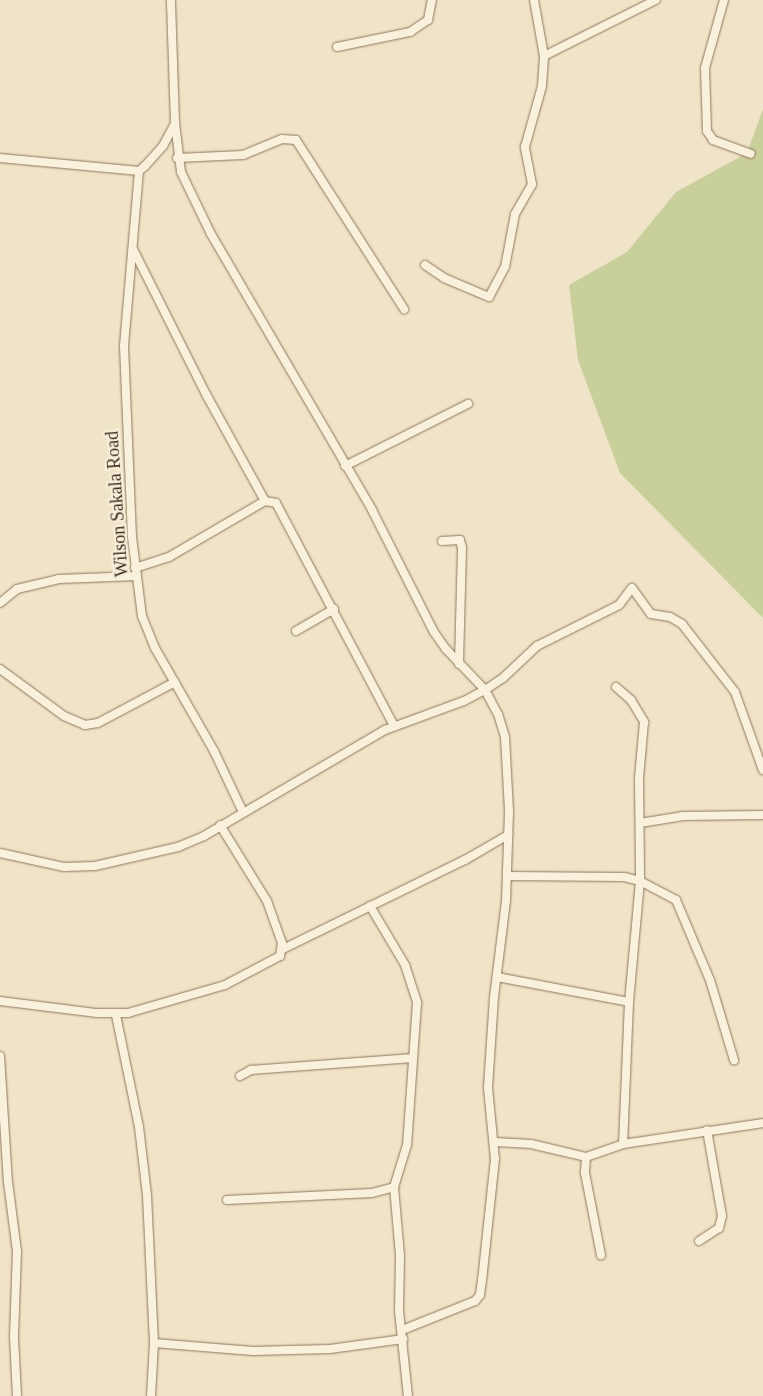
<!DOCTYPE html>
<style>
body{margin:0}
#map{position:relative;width:763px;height:1396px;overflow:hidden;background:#f0e4c8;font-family:Georgia,serif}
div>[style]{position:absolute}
.green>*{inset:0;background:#c9cf9b}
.roads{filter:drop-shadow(0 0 1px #8d765c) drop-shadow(0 0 1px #8d765c)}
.minor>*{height:8px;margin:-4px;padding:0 4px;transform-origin:4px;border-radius:4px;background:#faf1dc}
span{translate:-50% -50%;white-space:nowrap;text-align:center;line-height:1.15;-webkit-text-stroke:4.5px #f7eed8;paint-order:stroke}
.street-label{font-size:18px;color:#3d2e20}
</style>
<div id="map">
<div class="green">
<i style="clip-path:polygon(763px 109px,763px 618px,620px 473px,578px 360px,569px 285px,627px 252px,676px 192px,747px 153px)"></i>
</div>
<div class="roads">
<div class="minor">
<i style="left:724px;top:0;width:71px;rotate:105.6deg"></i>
<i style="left:705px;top:68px;width:63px;rotate:88.2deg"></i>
<i style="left:707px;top:131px;width:11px;rotate:56deg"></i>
<i style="left:713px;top:140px;width:40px;rotate:20.2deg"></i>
<i style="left:337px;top:47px;width:75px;rotate:-11.6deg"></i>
<i style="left:410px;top:32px;width:22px;rotate:-34deg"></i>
<i style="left:428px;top:20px;width:20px;rotate:-79deg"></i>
<i style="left:544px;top:56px;width:125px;rotate:-26.6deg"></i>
<i style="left:175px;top:123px;width:49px;rotate:83deg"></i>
<i style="left:181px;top:172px;width:69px;rotate:64.2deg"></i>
<i style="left:211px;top:234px;width:320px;rotate:59.7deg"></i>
<i style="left:372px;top:510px;width:137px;rotate:63.1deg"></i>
<i style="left:434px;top:632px;width:21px;rotate:55deg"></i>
<i style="left:446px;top:649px;width:57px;rotate:46.4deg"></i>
<i style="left:485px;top:690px;width:27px;rotate:62deg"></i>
<i style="left:498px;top:714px;width:24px;rotate:73deg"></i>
<i style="left:505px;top:737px;width:74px;rotate:86.9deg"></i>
<i style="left:509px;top:811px;width:90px;rotate:91.9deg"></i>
<i style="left:506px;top:901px;width:97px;rotate:97.1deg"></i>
<i style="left:494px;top:997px;width:91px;rotate:93.8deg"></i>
<i style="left:488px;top:1088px;width:71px;rotate:84.4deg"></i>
<i style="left:495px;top:1159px;width:122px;rotate:96.1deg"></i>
<i style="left:482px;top:1280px;width:15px;rotate:98deg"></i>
<i style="left:480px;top:1295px;width:8px;rotate:130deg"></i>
<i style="left:475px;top:1301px;width:79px;rotate:158.3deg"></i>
<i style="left:0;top:158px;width:140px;rotate:5.3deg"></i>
<i style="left:139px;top:171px;width:8px;rotate:-40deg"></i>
<i style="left:145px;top:166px;width:27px;rotate:-48deg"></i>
<i style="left:163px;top:146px;width:26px;rotate:-62deg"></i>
<i style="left:175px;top:123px;width:123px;rotate:-91.9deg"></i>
<i style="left:177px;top:158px;width:66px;rotate:-2.6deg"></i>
<i style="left:243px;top:155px;width:42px;rotate:-22.3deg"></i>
<i style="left:282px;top:139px;width:14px;rotate:4deg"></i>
<i style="left:296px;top:140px;width:201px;rotate:57.4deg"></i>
<i style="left:139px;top:171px;width:176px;rotate:94.9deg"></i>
<i style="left:124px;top:346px;width:191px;rotate:87.6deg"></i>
<i style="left:132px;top:537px;width:80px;rotate:82.8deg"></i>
<i style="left:142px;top:616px;width:35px;rotate:68deg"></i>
<i style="left:155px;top:648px;width:119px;rotate:60.2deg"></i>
<i style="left:214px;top:751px;width:68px;rotate:64.6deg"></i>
<i style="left:133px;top:249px;width:165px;rotate:63.3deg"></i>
<i style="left:207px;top:396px;width:120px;rotate:61.1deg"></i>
<i style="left:425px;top:265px;width:23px;rotate:34deg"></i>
<i style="left:444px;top:278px;width:49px;rotate:22.9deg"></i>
<i style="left:489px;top:297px;width:34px;rotate:-62deg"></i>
<i style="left:505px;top:267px;width:54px;rotate:-79.3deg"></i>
<i style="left:515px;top:214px;width:34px;rotate:-60deg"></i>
<i style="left:532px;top:184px;width:38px;rotate:-101deg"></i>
<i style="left:525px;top:147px;width:63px;rotate:-74.4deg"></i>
<i style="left:542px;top:86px;width:30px;rotate:-86deg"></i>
<i style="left:544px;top:56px;width:57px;rotate:-100.1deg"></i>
<i style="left:345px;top:466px;width:138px;rotate:-26.8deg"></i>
<i style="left:442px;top:541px;width:18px;rotate:-3deg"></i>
<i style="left:460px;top:540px;width:8px;rotate:76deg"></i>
<i style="left:462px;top:548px;width:116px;rotate:91.5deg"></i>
<i style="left:135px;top:568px;width:36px;rotate:-18deg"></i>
<i style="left:169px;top:557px;width:111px;rotate:-30.3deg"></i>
<i style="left:265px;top:501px;width:11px;rotate:10deg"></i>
<i style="left:276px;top:503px;width:252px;rotate:62.1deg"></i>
<i style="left:0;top:603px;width:22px;rotate:-39deg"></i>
<i style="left:17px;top:589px;width:43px;rotate:-13.4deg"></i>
<i style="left:59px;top:579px;width:78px;rotate:-2.2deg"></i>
<i style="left:296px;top:631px;width:44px;rotate:-30.1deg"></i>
<i style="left:0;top:669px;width:79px;rotate:36.3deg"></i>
<i style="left:64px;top:716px;width:23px;rotate:23deg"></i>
<i style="left:85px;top:725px;width:13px;rotate:-9deg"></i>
<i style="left:98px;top:723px;width:87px;rotate:-28deg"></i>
<i style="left:616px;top:687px;width:20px;rotate:41deg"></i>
<i style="left:631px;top:700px;width:26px;rotate:59deg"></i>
<i style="left:644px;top:722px;width:56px;rotate:95.1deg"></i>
<i style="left:639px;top:778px;width:103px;rotate:89.4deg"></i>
<i style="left:640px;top:881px;width:121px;rotate:95.2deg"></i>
<i style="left:629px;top:1002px;width:142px;rotate:92.4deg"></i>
<i style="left:640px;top:823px;width:44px;rotate:-9.2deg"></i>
<i style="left:683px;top:816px;width:80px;rotate:-0.7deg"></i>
<i style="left:0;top:853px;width:66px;rotate:12.3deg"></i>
<i style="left:64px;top:867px;width:31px;rotate:-2deg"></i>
<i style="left:95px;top:866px;width:85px;rotate:-12.9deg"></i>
<i style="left:178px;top:847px;width:28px;rotate:-23deg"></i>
<i style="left:204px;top:836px;width:210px;rotate:-30.4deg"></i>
<i style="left:385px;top:730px;width:84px;rotate:-20.2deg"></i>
<i style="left:464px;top:701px;width:24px;rotate:-28deg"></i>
<i style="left:485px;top:690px;width:22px;rotate:-34deg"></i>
<i style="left:503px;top:678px;width:47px;rotate:-43.3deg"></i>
<i style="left:537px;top:646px;width:92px;rotate:-26.6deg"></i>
<i style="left:619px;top:605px;width:21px;rotate:-53deg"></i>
<i style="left:632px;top:588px;width:32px;rotate:54deg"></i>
<i style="left:651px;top:614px;width:19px;rotate:9deg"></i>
<i style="left:670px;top:617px;width:14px;rotate:30deg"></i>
<i style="left:682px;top:624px;width:86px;rotate:52.1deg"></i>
<i style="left:735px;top:692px;width:83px;rotate:70.3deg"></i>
<i style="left:507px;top:876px;width:117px;rotate:0.5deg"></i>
<i style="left:624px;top:877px;width:16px;rotate:14deg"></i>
<i style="left:640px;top:881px;width:41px;rotate:27.8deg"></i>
<i style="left:676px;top:900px;width:87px;rotate:67deg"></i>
<i style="left:710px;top:980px;width:84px;rotate:73.3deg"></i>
<i style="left:370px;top:906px;width:69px;rotate:59.3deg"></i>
<i style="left:405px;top:965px;width:40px;rotate:72deg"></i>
<i style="left:417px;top:1003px;width:142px;rotate:94deg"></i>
<i style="left:407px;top:1145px;width:44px;rotate:107.2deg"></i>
<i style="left:394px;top:1187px;width:68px;rotate:85deg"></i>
<i style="left:400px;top:1255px;width:56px;rotate:91deg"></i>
<i style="left:399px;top:1311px;width:85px;rotate:84deg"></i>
<i style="left:283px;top:949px;width:203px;rotate:-26.1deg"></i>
<i style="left:465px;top:860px;width:50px;rotate:-30.2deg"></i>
<i style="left:497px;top:977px;width:134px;rotate:10.7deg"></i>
<i style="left:0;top:1001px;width:98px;rotate:7.1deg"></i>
<i style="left:97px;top:1013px;width:31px"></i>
<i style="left:128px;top:1013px;width:101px;rotate:-16.1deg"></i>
<i style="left:225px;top:985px;width:62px;rotate:-27.8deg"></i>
<i style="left:280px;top:956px;width:13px;rotate:-81deg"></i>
<i style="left:282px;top:943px;width:45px;rotate:-109.7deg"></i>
<i style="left:267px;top:901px;width:89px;rotate:-121.7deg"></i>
<i style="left:116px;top:1015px;width:114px;rotate:78.4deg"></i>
<i style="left:139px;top:1127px;width:68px;rotate:83.3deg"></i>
<i style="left:147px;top:1195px;width:148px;rotate:87.3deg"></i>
<i style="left:154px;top:1343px;width:53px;rotate:93.2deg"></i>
<i style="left:0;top:1056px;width:126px;rotate:86.4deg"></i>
<i style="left:8px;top:1182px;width:70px;rotate:82.6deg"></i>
<i style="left:17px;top:1251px;width:86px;rotate:92deg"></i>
<i style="left:14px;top:1337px;width:59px;rotate:87.1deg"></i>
<i style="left:240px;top:1076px;width:13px;rotate:-29deg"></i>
<i style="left:251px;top:1070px;width:162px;rotate:-4.2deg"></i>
<i style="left:495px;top:1142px;width:36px;rotate:3deg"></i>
<i style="left:531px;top:1144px;width:57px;rotate:13.3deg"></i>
<i style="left:586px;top:1157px;width:39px;rotate:-19deg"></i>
<i style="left:623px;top:1144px;width:142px;rotate:-8.5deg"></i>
<i style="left:586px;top:1157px;width:16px;rotate:94deg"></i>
<i style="left:585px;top:1173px;width:84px;rotate:79deg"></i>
<i style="left:227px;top:1200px;width:145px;rotate:-2.8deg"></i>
<i style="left:372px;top:1193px;width:23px;rotate:-15deg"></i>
<i style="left:699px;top:1241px;width:24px;rotate:-33deg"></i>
<i style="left:719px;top:1228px;width:12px;rotate:-76deg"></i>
<i style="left:722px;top:1216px;width:87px;rotate:-99.9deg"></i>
<i style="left:154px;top:1343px;width:99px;rotate:4.6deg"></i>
<i style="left:253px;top:1351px;width:77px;rotate:-1.5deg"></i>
<i style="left:330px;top:1349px;width:74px;rotate:-7.8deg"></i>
</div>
</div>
<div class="street-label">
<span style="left:117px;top:504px;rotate:-94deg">Wilson Sakala Road</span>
</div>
</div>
